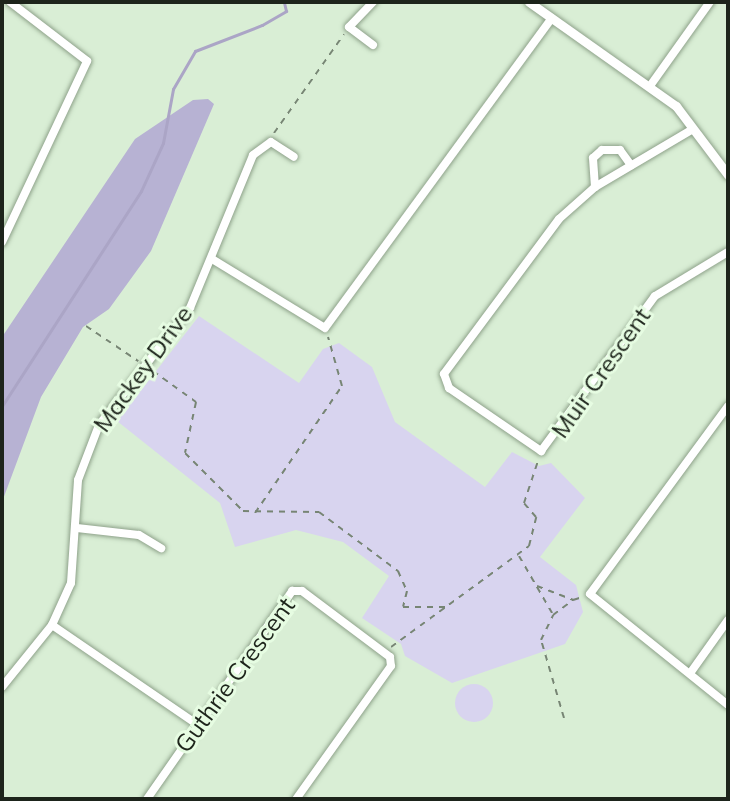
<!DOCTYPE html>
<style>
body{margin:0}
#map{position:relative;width:730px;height:801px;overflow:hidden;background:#d9eed5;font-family:Mulish,sans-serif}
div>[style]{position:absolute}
.green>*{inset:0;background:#d8d4ef}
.round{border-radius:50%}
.forest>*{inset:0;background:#b7b2d3}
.stream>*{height:3px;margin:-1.5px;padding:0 1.5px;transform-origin:1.5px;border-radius:1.5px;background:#aba5c6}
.path>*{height:2px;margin-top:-1px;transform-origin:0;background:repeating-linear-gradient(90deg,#778574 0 6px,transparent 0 12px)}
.roads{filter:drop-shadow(0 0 2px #8ea28a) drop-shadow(0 0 2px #8ea28a)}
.minor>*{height:8px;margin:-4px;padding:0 4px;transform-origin:4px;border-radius:4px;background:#fff}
.tertiary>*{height:9px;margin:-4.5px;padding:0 4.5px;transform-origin:4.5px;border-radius:4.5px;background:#fff}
span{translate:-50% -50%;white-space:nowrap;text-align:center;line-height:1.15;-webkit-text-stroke:6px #e6fce2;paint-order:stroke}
.street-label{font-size:24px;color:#1d241b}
.frame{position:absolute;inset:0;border:4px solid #1d241b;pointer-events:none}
</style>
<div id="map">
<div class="green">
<i style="clip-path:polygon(199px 316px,299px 383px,323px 349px,339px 343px,372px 367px,395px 422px,485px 487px,512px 452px,539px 466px,551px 463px,585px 498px,540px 557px,576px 585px,583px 612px,565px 644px,452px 683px,405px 656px,401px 644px,362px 618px,389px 576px,343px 542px,296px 530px,235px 547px,220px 503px,117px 421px)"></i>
<i class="round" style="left:455px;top:684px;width:38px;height:38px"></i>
</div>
<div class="forest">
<i style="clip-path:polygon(208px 99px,214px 104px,151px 251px,109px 309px,83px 327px,41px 397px,2px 502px,2px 337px,135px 139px,193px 100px)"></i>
</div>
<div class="stream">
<i style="left:2px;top:406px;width:256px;rotate:-57.1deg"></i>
<i style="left:141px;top:191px;width:53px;rotate:-65.4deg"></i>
<i style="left:163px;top:143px;width:55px;rotate:-79.5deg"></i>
<i style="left:173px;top:89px;width:44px;rotate:-59.9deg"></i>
<i style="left:195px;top:51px;width:72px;rotate:-21.2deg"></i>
<i style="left:262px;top:25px;width:28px;rotate:-30deg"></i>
<i style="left:286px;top:11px;width:9px;rotate:-103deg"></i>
<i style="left:2px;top:527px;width:2px;rotate:90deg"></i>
</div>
<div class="path">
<i style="left:274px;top:133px;width:121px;rotate:-54.7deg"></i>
<i style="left:86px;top:326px;width:63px;rotate:33.9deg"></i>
<i style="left:153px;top:371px;width:53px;rotate:35.8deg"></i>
<i style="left:196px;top:402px;width:52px;rotate:102.2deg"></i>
<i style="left:185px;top:453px;width:82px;rotate:45deg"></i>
<i style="left:243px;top:511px;width:76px;rotate:0.8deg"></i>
<i style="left:319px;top:512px;width:99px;rotate:36.8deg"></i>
<i style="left:398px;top:571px;width:22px;rotate:66deg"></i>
<i style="left:407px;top:591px;width:16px;rotate:104deg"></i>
<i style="left:403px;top:607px;width:47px"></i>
<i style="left:255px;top:513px;width:154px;rotate:-55.6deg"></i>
<i style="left:342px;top:386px;width:51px;rotate:-105.9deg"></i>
<i style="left:519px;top:556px;width:66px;rotate:59.9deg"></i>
<i style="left:537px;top:586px;width:39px;rotate:21deg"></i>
<i style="left:573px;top:600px;width:10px;rotate:-17deg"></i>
<i style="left:391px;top:647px;width:171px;rotate:-36.2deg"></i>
<i style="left:529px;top:546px;width:30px;rotate:-76deg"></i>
<i style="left:536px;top:517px;width:18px;rotate:-131deg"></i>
<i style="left:524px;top:503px;width:44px;rotate:-71.6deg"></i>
<i style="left:564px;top:718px;width:81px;rotate:-106.4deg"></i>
<i style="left:541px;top:640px;width:28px;rotate:-64deg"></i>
<i style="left:553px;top:615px;width:25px;rotate:-37deg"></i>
</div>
<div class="roads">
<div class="minor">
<i style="left:373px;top:45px;width:30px;rotate:-143deg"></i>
<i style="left:349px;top:27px;width:35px;rotate:-46deg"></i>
<i style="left:650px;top:86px;width:103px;rotate:-54.5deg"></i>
<i style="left:693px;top:129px;width:114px;rotate:149.4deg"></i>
<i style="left:595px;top:187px;width:48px;rotate:138.4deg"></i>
<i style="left:559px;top:219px;width:193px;rotate:126.6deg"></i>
<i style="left:444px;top:374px;width:15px;rotate:70deg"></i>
<i style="left:449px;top:388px;width:112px;rotate:34.4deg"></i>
<i style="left:541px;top:451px;width:192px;rotate:-53.7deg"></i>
<i style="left:655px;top:296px;width:85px;rotate:-31.1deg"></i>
<i style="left:595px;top:187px;width:29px;rotate:-94deg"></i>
<i style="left:593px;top:158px;width:12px;rotate:-42deg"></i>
<i style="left:602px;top:150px;width:18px"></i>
<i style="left:620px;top:150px;width:19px;rotate:54deg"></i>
<i style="left:2px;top:242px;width:200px;rotate:-64.8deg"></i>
<i style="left:87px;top:61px;width:97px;rotate:-142.5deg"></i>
<i style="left:212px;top:259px;width:132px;rotate:31.4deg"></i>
<i style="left:325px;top:328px;width:384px;rotate:-53.8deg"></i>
<i style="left:728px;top:406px;width:233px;rotate:126.3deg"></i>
<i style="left:590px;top:594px;width:177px;rotate:38.8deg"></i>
<i style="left:77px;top:528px;width:62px;rotate:6.4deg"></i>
<i style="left:139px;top:535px;width:26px;rotate:31deg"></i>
<i style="left:52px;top:625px;width:177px;rotate:34.4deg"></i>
<i style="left:691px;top:672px;width:64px;rotate:-54.6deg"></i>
<i style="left:2px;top:687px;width:80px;rotate:-51.1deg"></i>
<i style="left:52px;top:625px;width:46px;rotate:-65.7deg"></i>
<i style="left:71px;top:583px;width:103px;rotate:-86.1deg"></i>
<i style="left:78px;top:480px;width:59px;rotate:-69.1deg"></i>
<i style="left:99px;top:425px;width:148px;rotate:-52.1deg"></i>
<i style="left:190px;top:308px;width:165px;rotate:-67.6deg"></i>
<i style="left:253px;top:155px;width:22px;rotate:-36deg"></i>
<i style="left:271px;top:142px;width:27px;rotate:33deg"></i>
<i style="left:147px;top:799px;width:254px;rotate:-55.1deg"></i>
<i style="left:292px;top:591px;width:10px"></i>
<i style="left:302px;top:591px;width:110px;rotate:36.9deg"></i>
<i style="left:390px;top:657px;width:9px;rotate:84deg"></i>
<i style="left:391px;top:666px;width:163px;rotate:125.5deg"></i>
</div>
<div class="tertiary">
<i style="left:529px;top:2px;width:180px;rotate:35.3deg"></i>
<i style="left:676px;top:106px;width:86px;rotate:53deg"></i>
</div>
</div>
<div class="street-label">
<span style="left:143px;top:369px;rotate:-54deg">Mackey Drive</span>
<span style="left:601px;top:373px;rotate:-55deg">Muir Crescent</span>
<span style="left:235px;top:675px;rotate:-54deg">Guthrie Crescent</span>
</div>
<div class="frame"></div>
</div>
